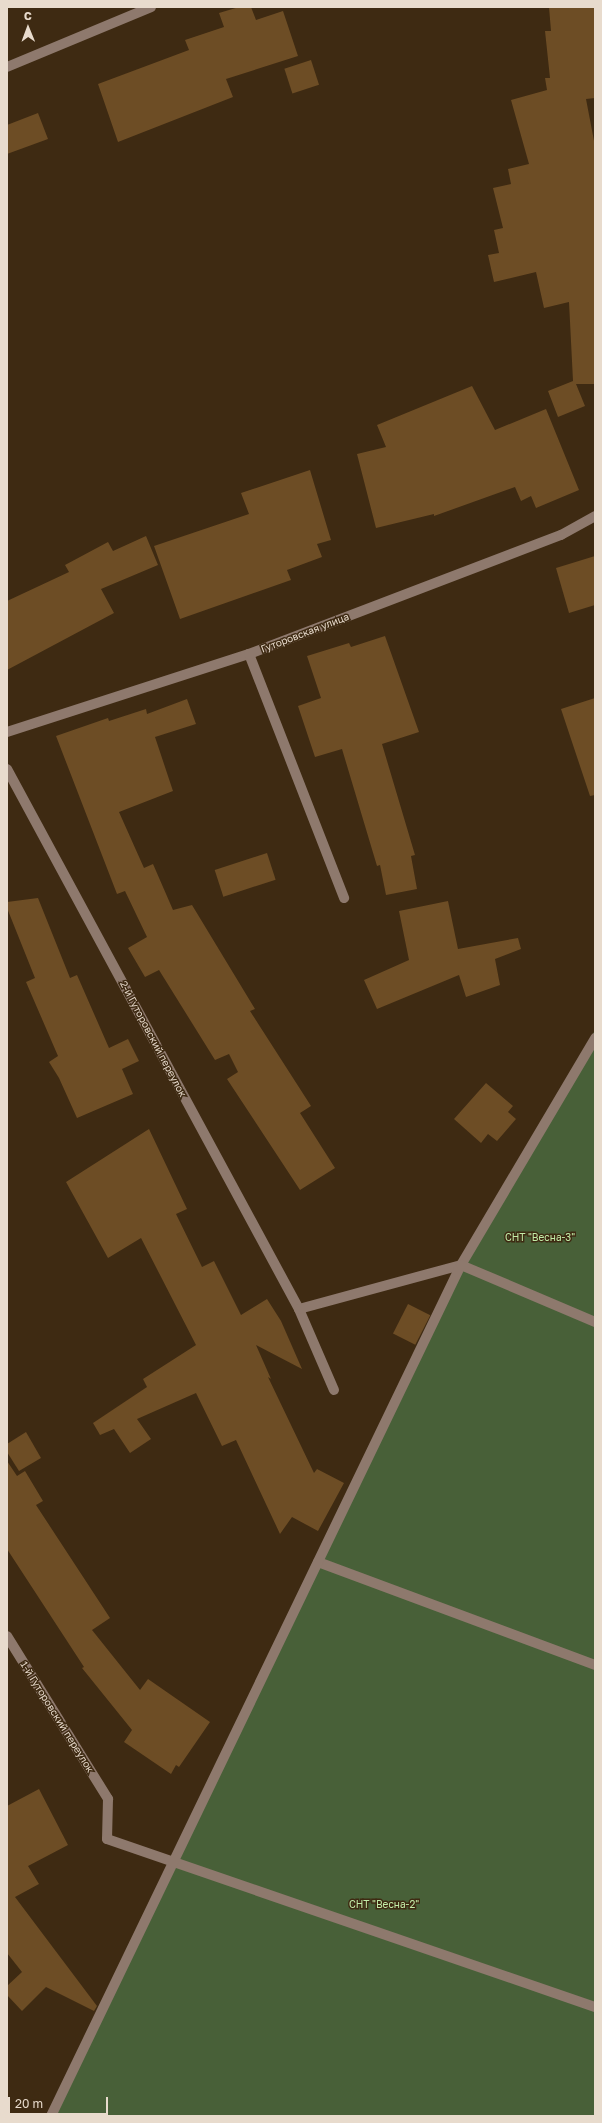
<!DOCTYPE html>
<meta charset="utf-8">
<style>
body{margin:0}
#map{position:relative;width:602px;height:2123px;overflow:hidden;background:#3e2a12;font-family:"Golos Text",sans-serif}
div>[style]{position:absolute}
.green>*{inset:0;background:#486038}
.building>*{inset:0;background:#6d4d25;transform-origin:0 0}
.minor>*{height:10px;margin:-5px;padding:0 5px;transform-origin:5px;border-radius:5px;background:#8e796d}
span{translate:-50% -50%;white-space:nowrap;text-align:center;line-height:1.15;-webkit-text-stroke:3px #3e2a12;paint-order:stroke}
.street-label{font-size:10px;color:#e8dbcd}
.park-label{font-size:10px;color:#c2eca8}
.frame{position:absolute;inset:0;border:8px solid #e8dbcd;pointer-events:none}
.north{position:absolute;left:8px;top:8px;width:40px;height:40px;-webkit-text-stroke:3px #3e2a12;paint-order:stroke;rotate:359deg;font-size:11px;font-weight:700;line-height:16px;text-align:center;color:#e8dbcd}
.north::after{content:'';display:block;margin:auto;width:14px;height:18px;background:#e8dbcd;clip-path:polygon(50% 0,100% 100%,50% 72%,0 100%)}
.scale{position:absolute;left:8px;top:2097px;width:100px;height:18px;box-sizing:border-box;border:2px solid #e8dbcd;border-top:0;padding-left:5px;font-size:12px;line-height:14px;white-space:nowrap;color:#e8dbcd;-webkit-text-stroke:3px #3e2a12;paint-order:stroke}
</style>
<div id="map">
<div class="green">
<i style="clip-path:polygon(595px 1030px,595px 2116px,51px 2116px,461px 1265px)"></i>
</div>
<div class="building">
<i style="clip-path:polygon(239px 7px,251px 7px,256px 20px,283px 11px,298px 56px,226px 79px,233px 97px,118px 142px,98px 84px,189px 50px,185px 40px,224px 27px,219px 13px)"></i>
<i style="clip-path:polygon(549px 7px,595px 7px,595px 98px,586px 99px,595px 146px,595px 384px,576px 384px,585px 406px,558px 417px,548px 391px,573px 381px,569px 302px,544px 308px,536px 272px,494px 282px,488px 255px,499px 253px,494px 230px,503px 228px,493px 188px,511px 184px,508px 169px,529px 164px,511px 100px,547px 90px,545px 78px,550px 78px,545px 31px,551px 31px)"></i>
<i style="left:311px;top:60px;width:26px;height:28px;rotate:72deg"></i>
<i style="clip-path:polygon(38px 113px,48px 139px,7px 154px,7px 125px)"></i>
<i style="clip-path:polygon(472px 386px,495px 430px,546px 409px,579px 490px,536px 508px,531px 496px,521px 501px,515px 487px,434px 516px,434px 514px,376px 528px,357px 454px,386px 447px,377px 425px)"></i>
<i style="clip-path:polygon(310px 470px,331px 540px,317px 544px,322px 557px,287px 570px,291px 580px,180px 619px,154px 546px,249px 514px,241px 493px)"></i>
<i style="clip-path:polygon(146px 536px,158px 565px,101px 589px,114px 613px,7px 670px,7px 601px,69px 572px,65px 565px,108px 542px,113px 551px)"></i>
<i style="clip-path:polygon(595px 556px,595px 605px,569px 613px,556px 568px)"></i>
<i style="clip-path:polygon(385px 636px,419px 732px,382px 744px,415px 855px,411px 856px,417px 889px,386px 895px,380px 865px,377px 866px,342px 749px,315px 757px,298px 706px,321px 698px,307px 656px,349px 643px,351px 647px)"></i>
<i style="clip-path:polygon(595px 698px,595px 795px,590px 796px,561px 709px)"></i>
<i style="clip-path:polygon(187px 699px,196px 724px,155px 737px,173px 791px,119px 812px,144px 868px,153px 864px,173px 910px,192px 905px,255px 1009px,250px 1011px,311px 1106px,300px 1113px,335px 1168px,300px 1190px,227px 1079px,238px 1072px,229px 1054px,215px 1060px,159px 970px,145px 977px,128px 948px,147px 937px,125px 891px,117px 894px,56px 736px,108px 718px,109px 721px,146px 709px,147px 714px)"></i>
<i style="left:267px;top:853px;width:28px;height:55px;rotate:72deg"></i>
<i style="clip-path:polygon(38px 898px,70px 978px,77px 975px,109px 1048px,128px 1039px,139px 1061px,122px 1069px,133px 1094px,77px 1118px,59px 1078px,49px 1062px,58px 1056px,26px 982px,35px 978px,7px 908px,7px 902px)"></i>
<i style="clip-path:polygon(448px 901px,458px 949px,518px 938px,521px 949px,495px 959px,500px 985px,466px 997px,459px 975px,377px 1009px,364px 980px,409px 960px,399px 911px)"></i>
<i style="clip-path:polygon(486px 1083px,513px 1106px,508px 1112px,516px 1119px,497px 1141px,488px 1134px,481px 1143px,454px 1119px)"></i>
<i style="clip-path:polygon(149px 1129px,187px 1209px,176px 1214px,202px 1267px,214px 1261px,241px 1315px,267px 1299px,281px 1321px,302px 1369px,256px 1345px,271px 1379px,268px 1377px,314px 1473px,317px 1469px,344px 1483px,318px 1531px,292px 1517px,280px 1534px,236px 1440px,222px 1446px,196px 1393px,137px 1419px,151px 1439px,130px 1453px,114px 1429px,100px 1435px,93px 1423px,147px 1387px,143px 1379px,196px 1345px,141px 1238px,108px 1258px,66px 1182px)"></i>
<i style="left:408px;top:1304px;width:25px;height:33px;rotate:27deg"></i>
<i style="clip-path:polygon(26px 1432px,41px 1458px,19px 1471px,7px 1452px,7px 1444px)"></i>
<i style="clip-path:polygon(7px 1461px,17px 1476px,25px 1471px,43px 1501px,36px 1505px,110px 1618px,92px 1630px,140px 1690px,148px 1679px,210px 1722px,179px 1767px,176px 1765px,171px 1774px,124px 1742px,132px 1730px,82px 1668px,84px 1667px,7px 1549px)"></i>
<i style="clip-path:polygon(39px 1789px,68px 1845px,28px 1866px,39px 1884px,15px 1897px,97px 2006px,94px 2011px,46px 1987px,22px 2011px,7px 1995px,7px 1986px,22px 1972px,7px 1953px,7px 1806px)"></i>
</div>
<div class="minor">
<i style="left:7px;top:67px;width:156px;rotate:-22.6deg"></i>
<i style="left:249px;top:654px;width:262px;rotate:68.7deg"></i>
<i style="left:7px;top:732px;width:254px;rotate:-17.9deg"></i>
<i style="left:249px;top:654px;width:334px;rotate:-20.9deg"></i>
<i style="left:561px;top:535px;width:39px;rotate:-29deg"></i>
<i style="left:7px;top:769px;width:614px;rotate:61.6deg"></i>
<i style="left:334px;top:1390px;width:88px;rotate:-113.4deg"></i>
<i style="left:299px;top:1309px;width:168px;rotate:-15.2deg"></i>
<i style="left:461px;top:1265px;width:264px;rotate:-59.4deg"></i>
<i style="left:318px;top:1562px;width:296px;rotate:20.4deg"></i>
<i style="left:7px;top:1636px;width:192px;rotate:58.2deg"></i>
<i style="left:108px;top:1799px;width:40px;rotate:91.4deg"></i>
<i style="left:107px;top:1839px;width:516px;rotate:19deg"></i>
<i style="left:51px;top:2116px;width:945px;rotate:-64.28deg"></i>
<i style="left:461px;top:1265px;width:146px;rotate:23deg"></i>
</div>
<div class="street-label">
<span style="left:305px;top:633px;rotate:-21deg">Гуторовская улица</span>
<span style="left:153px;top:1039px;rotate:62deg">2-й Гуторовский переулок</span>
<span style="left:57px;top:1717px;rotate:58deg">1-й Гуторовский переулок</span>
</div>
<div class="park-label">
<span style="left:540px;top:1238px">СНТ "Весна-3"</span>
<span style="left:384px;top:1905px">СНТ "Весна-2"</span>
</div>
<div class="frame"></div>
<div class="north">С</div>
<div class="scale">20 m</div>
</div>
